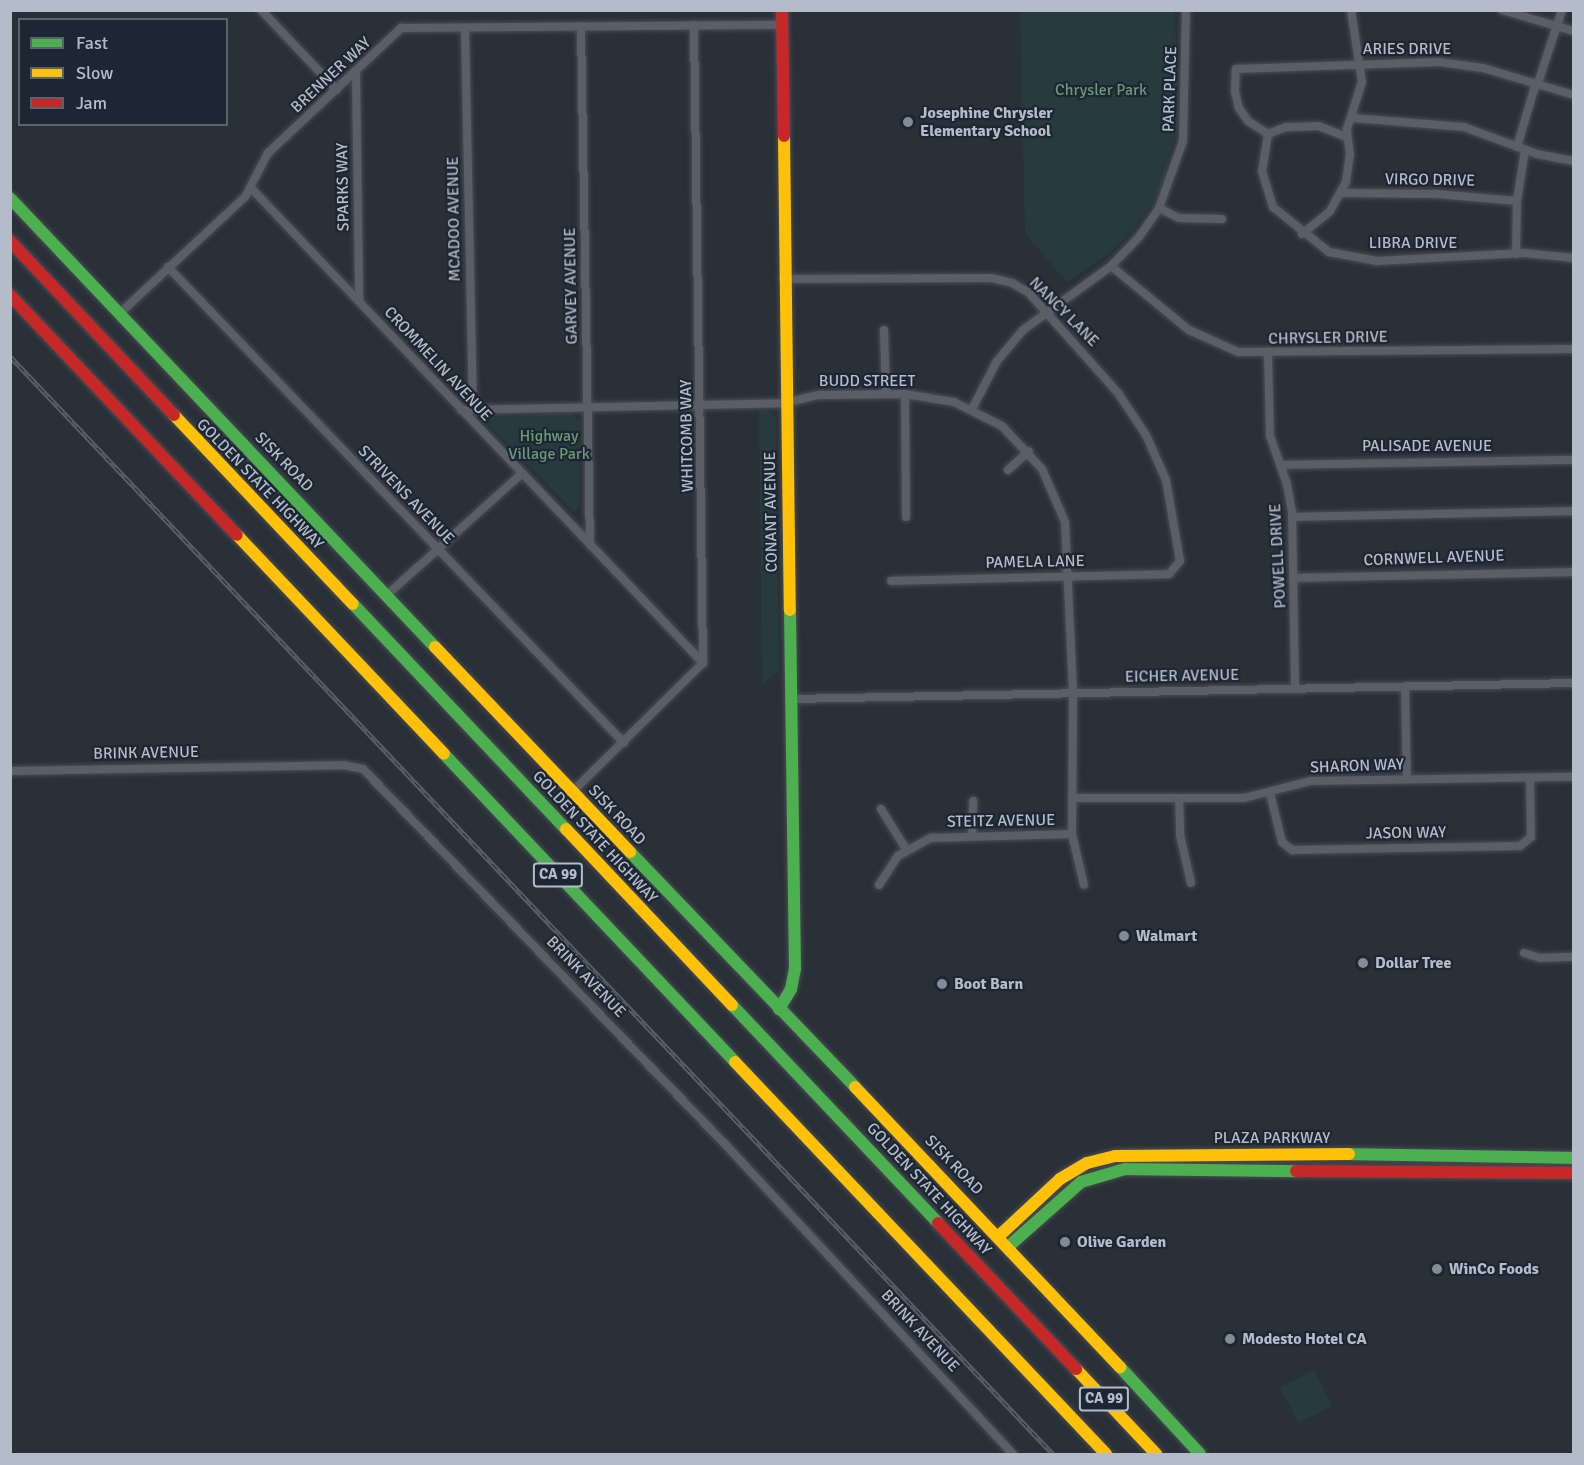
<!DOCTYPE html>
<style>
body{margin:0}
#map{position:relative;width:1584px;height:1465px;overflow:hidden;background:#2a3038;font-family:Signika,sans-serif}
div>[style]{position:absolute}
.green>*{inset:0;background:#273a3e;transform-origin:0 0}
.roads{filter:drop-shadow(0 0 2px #484c53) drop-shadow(0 0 2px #484c53)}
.street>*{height:8px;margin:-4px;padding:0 4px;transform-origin:4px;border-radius:4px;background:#5a5e66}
.fast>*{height:12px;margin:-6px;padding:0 6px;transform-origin:6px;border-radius:6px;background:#4caf50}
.slow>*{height:12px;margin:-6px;padding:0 6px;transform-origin:6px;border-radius:6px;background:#ffc107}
.jam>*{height:12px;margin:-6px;padding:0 6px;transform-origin:6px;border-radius:6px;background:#c62828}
.rail>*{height:4.5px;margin-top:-2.25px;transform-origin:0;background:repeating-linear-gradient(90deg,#1d2633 0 7px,#595d64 0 14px);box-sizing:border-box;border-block:2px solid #595d64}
.dots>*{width:16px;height:16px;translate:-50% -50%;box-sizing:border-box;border:3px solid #1d2633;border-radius:50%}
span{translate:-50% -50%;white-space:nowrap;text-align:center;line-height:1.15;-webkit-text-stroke:4.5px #1d2633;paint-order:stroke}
.shield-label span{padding:2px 4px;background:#1d2633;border:2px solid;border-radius:4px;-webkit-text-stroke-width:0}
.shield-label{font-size:15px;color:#b4bcc9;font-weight:700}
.street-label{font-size:16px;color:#b4bcc9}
.park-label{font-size:16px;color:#6b9a76}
.poi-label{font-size:16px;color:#b4bcc9;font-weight:700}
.left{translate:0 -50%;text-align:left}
.frame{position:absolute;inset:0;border:12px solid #b4bcc9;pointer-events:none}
.legend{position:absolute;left:18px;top:18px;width:210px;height:108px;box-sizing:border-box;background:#1d2633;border:2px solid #59626f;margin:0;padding:8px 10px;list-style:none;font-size:18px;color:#b4bcc9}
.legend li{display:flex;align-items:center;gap:12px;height:30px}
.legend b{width:30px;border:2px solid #59626f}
</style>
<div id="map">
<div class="green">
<i style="clip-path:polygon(1020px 11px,1175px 11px,1178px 124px,1163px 181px,1154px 202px,1134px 229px,1110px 253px,1067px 282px,1025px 234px)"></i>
<i style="clip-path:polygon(759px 411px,771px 411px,776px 418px,779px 670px,762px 686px)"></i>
<i style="clip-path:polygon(570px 413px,579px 420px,579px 507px,574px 512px,489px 425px,492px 417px)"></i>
<i style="left:1314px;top:1370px;width:40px;height:38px;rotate:63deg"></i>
</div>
<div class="roads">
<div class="street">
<i style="left:261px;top:10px;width:110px;rotate:46.5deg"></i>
<i style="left:1502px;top:10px;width:75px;rotate:16.3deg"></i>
<i style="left:581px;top:26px;width:519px;rotate:89.01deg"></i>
<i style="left:465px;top:28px;width:381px;rotate:88.8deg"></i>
<i style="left:356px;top:73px;width:228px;rotate:89.2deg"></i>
<i style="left:1537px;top:86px;width:80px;rotate:-71.8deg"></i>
<i style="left:1353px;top:118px;width:111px;rotate:4.6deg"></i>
<i style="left:1464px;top:127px;width:78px;rotate:20.3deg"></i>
<i style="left:1537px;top:154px;width:38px;rotate:11deg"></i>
<i style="left:1268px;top:134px;width:37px;rotate:99deg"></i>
<i style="left:1262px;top:171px;width:38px;rotate:73deg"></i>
<i style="left:1273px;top:207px;width:72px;rotate:38.8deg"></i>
<i style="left:1329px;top:252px;width:49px;rotate:10.6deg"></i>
<i style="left:1377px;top:261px;width:147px;rotate:-3.1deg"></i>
<i style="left:1524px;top:253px;width:50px;rotate:5.7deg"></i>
<i style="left:1347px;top:137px;width:30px;rotate:-159deg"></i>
<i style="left:1319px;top:126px;width:33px;rotate:178deg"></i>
<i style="left:1286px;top:127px;width:19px;rotate:159deg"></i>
<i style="left:1268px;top:134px;width:24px;rotate:-147deg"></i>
<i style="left:1248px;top:121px;width:16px;rotate:-125deg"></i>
<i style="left:1239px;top:108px;width:16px;rotate:-104deg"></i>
<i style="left:1235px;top:92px;width:23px;rotate:-88deg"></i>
<i style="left:1236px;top:69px;width:203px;rotate:-2deg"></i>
<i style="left:1439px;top:62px;width:44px;rotate:7.8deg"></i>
<i style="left:1483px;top:68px;width:95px;rotate:16.5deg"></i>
<i style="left:1517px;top:147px;width:64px;rotate:-73.6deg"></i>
<i style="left:251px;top:188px;width:656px;rotate:46.42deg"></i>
<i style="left:1342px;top:193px;width:95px;rotate:0.6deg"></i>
<i style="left:1437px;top:194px;width:80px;rotate:5deg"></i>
<i style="left:1159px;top:208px;width:22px;rotate:27deg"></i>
<i style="left:1179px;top:218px;width:43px;rotate:1.3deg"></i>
<i style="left:1302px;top:234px;width:36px;rotate:-39deg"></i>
<i style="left:1330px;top:211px;width:33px;rotate:-61deg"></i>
<i style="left:1346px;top:182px;width:27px;rotate:-82deg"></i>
<i style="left:1350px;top:155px;width:26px;rotate:-97deg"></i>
<i style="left:1347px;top:129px;width:49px;rotate:-72.3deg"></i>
<i style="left:1362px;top:82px;width:73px;rotate:-98.7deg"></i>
<i style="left:1516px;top:254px;width:53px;rotate:-88.9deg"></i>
<i style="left:1517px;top:201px;width:52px;rotate:-81.1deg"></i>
<i style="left:1111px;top:266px;width:101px;rotate:39.4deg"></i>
<i style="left:1189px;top:330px;width:54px;rotate:24.2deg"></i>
<i style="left:1238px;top:352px;width:336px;rotate:-0.5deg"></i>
<i style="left:168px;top:267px;width:659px;rotate:46.23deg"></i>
<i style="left:783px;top:279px;width:208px;rotate:-0.3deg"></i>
<i style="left:991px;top:278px;width:22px;rotate:13deg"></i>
<i style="left:1012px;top:283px;width:20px;rotate:30deg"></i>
<i style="left:1029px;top:293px;width:134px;rotate:48.3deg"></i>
<i style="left:1118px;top:393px;width:50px;rotate:56.3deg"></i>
<i style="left:1146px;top:435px;width:49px;rotate:66deg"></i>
<i style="left:1166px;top:480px;width:82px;rotate:80.2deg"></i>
<i style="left:1180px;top:561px;width:17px;rotate:130deg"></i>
<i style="left:1169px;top:574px;width:278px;rotate:178.6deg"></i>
<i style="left:119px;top:314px;width:172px;rotate:-42.9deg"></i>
<i style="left:245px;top:197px;width:50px;rotate:-62.4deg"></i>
<i style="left:268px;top:153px;width:183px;rotate:-43.2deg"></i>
<i style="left:401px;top:28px;width:381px;rotate:-0.5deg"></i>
<i style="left:884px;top:330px;width:64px;rotate:88.2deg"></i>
<i style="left:1268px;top:354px;width:82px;rotate:88.6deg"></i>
<i style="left:1270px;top:436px;width:51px;rotate:70.5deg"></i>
<i style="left:1287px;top:484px;width:27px;rotate:80deg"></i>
<i style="left:1292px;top:511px;width:178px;rotate:89deg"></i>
<i style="left:905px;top:394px;width:123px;rotate:89.5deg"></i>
<i style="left:972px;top:409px;width:54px;rotate:-62.5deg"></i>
<i style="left:997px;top:361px;width:40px;rotate:-50deg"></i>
<i style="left:1023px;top:330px;width:109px;rotate:-36deg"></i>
<i style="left:1111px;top:266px;width:40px;rotate:-46deg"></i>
<i style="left:1139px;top:237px;width:35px;rotate:-55deg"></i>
<i style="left:1159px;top:208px;width:71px;rotate:-70.3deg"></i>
<i style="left:1183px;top:141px;width:131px;rotate:-88.7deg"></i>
<i style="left:461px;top:410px;width:323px;rotate:-1.2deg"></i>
<i style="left:784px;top:403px;width:37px;rotate:-13deg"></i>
<i style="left:820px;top:395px;width:85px;rotate:-0.7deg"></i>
<i style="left:905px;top:394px;width:50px;rotate:9.3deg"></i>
<i style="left:954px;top:402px;width:54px;rotate:26.6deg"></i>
<i style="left:1002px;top:426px;width:59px;rotate:47.1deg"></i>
<i style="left:1042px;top:469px;width:58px;rotate:66.5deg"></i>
<i style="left:1065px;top:522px;width:172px;rotate:87.3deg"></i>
<i style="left:1073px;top:694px;width:140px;rotate:90.4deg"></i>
<i style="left:1072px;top:834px;width:52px;rotate:76.8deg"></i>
<i style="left:1280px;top:465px;width:294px;rotate:-1deg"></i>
<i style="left:1008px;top:470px;width:28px;rotate:-42deg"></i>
<i style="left:1292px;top:517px;width:282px;rotate:-1.2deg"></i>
<i style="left:1295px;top:578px;width:279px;rotate:-1.2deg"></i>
<i style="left:388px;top:594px;width:178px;rotate:-42deg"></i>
<i style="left:1405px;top:687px;width:92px;rotate:88.8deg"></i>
<i style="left:792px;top:699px;width:782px;rotate:-1.17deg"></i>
<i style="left:10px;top:771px;width:333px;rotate:-1deg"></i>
<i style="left:343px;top:765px;width:20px;rotate:11deg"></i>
<i style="left:363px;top:769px;width:518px;rotate:46.02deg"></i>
<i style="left:723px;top:1142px;width:426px;rotate:47.1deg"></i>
<i style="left:572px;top:792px;width:184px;rotate:-44.6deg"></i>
<i style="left:703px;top:663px;width:638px;rotate:-90.81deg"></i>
<i style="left:1270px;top:793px;width:50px;rotate:76.2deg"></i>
<i style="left:1282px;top:842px;width:13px;rotate:39deg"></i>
<i style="left:1292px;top:850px;width:228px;rotate:-1deg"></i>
<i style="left:1520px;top:846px;width:14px;rotate:-39deg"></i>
<i style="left:1531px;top:837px;width:59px;rotate:-91deg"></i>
<i style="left:1072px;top:798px;width:172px"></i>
<i style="left:1244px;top:798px;width:68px;rotate:-14.4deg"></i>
<i style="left:1310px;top:781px;width:264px;rotate:-0.9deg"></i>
<i style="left:1179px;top:798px;width:37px;rotate:88deg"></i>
<i style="left:1180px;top:835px;width:49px;rotate:77.1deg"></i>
<i style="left:881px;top:809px;width:47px;rotate:58deg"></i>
<i style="left:972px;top:835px;width:34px;rotate:-88deg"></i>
<i style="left:879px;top:885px;width:35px;rotate:-57deg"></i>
<i style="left:898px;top:856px;width:38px;rotate:-29deg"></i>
<i style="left:931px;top:838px;width:141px;rotate:-1.6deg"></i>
<i style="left:1524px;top:953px;width:17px;rotate:17deg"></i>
<i style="left:1540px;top:958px;width:34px;rotate:-2deg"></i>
</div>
<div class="fast">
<i style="left:10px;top:198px;width:618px;rotate:46.57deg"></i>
<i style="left:353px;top:604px;width:310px;rotate:46.6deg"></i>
<i style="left:444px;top:754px;width:424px;rotate:46.6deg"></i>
<i style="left:630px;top:852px;width:325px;rotate:46.2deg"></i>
<i style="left:732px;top:1005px;width:300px;rotate:46.6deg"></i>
<i style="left:779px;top:1009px;width:23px;rotate:-59deg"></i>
<i style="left:791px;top:989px;width:20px;rotate:-79deg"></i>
<i style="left:795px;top:969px;width:359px;rotate:-90.8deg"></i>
<i style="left:1349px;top:1154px;width:225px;rotate:1deg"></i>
<i style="left:1009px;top:1246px;width:96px;rotate:-41.6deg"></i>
<i style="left:1081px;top:1182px;width:46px;rotate:-16.5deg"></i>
<i style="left:1125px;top:1169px;width:171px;rotate:0.7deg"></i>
<i style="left:1120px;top:1367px;width:118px;rotate:47.4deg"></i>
</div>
<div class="slow">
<i style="left:784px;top:136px;width:474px;rotate:89.3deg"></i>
<i style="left:174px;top:415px;width:260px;rotate:46.6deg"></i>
<i style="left:237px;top:535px;width:301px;rotate:46.6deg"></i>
<i style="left:435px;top:647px;width:283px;rotate:46.4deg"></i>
<i style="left:566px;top:829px;width:242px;rotate:46.7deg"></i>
<i style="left:735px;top:1062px;width:540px;rotate:46.58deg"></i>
<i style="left:855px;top:1087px;width:386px;rotate:46.6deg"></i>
<i style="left:999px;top:1236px;width:83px;rotate:-43.1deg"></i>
<i style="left:1060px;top:1179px;width:31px;rotate:-31deg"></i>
<i style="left:1087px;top:1163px;width:29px;rotate:-14deg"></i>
<i style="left:1115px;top:1156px;width:234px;rotate:-0.5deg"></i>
<i style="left:1076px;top:1369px;width:117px;rotate:46.7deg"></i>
</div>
<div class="jam">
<i style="left:782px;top:10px;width:126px;rotate:89.1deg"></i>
<i style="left:10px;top:241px;width:239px;rotate:46.7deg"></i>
<i style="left:10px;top:295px;width:330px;rotate:46.6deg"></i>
<i style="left:1296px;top:1171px;width:278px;rotate:0.4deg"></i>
<i style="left:938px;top:1223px;width:201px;rotate:46.6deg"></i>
</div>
</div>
<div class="rail">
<i style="left:10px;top:356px;width:1514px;rotate:46.47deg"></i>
</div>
<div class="dots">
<i style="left:908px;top:122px;background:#848b96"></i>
<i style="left:1124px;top:936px;background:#848b96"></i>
<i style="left:1363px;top:963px;background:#848b96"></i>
<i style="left:942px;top:984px;background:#848b96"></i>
<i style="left:1065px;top:1242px;background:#848b96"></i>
<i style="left:1437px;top:1269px;background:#848b96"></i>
<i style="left:1230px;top:1339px;background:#848b96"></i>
</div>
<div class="shield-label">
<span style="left:558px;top:875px">CA 99</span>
<span style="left:1104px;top:1399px">CA 99</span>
</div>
<div class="street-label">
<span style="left:1407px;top:49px">ARIES DRIVE</span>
<span style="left:331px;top:75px;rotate:-43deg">BRENNER WAY</span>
<span style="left:1170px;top:89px;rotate:-88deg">PARK PLACE</span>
<span style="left:1430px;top:180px;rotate:1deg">VIRGO DRIVE</span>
<span style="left:343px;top:187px;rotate:-91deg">SPARKS WAY</span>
<span style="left:454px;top:219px;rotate:-91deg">MCADOO AVENUE</span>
<span style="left:1413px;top:243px">LIBRA DRIVE</span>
<span style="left:571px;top:286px;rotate:-91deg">GARVEY AVENUE</span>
<span style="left:1064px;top:312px;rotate:45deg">NANCY LANE</span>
<span style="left:1328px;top:338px;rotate:-1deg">CHRYSLER DRIVE</span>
<span style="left:438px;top:364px;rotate:47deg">CROMMELIN AVENUE</span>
<span style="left:867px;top:381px">BUDD STREET</span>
<span style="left:687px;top:436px;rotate:-91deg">WHITCOMB WAY</span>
<span style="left:1427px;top:446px">PALISADE AVENUE</span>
<span style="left:284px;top:462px;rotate:46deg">SISK ROAD</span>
<span style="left:260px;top:484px;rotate:46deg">GOLDEN STATE HIGHWAY</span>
<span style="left:406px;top:495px;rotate:46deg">STRIVENS AVENUE</span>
<span style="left:771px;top:512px;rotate:-91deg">CONANT AVENUE</span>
<span style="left:1278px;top:556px;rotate:-93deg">POWELL DRIVE</span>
<span style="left:1434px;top:558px;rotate:-2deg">CORNWELL AVENUE</span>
<span style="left:1035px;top:562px;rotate:-1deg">PAMELA LANE</span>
<span style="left:1182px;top:676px;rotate:-1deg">EICHER AVENUE</span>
<span style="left:146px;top:753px;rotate:-1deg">BRINK AVENUE</span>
<span style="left:1357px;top:766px;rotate:-2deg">SHARON WAY</span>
<span style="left:617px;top:815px;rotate:47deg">SISK ROAD</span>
<span style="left:1001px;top:821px;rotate:-1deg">STEITZ AVENUE</span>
<span style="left:1406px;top:833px;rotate:-1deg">JASON WAY</span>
<span style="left:595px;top:837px;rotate:47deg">GOLDEN STATE HIGHWAY</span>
<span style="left:586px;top:977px;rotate:46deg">BRINK AVENUE</span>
<span style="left:1272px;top:1138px">PLAZA PARKWAY</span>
<span style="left:954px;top:1165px;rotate:46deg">SISK ROAD</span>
<span style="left:929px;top:1189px;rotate:47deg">GOLDEN STATE HIGHWAY</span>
<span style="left:920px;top:1331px;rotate:47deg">BRINK AVENUE</span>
</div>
<div class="park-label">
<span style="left:1101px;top:90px">Chrysler Park</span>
<span style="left:549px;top:445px">Highway<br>Village Park</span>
</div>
<div class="poi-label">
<span class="left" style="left:920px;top:122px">Josephine Chrysler<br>Elementary School</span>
<span class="left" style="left:1136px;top:936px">Walmart</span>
<span class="left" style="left:1375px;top:963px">Dollar Tree</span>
<span class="left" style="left:954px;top:984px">Boot Barn</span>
<span class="left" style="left:1077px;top:1242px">Olive Garden</span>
<span class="left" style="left:1449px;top:1269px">WinCo Foods</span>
<span class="left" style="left:1242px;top:1339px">Modesto Hotel CA</span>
</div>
<div class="frame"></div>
<ul class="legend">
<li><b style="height:8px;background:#4caf50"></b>Fast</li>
<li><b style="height:8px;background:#ffc107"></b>Slow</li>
<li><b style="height:8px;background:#c62828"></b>Jam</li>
</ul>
</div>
